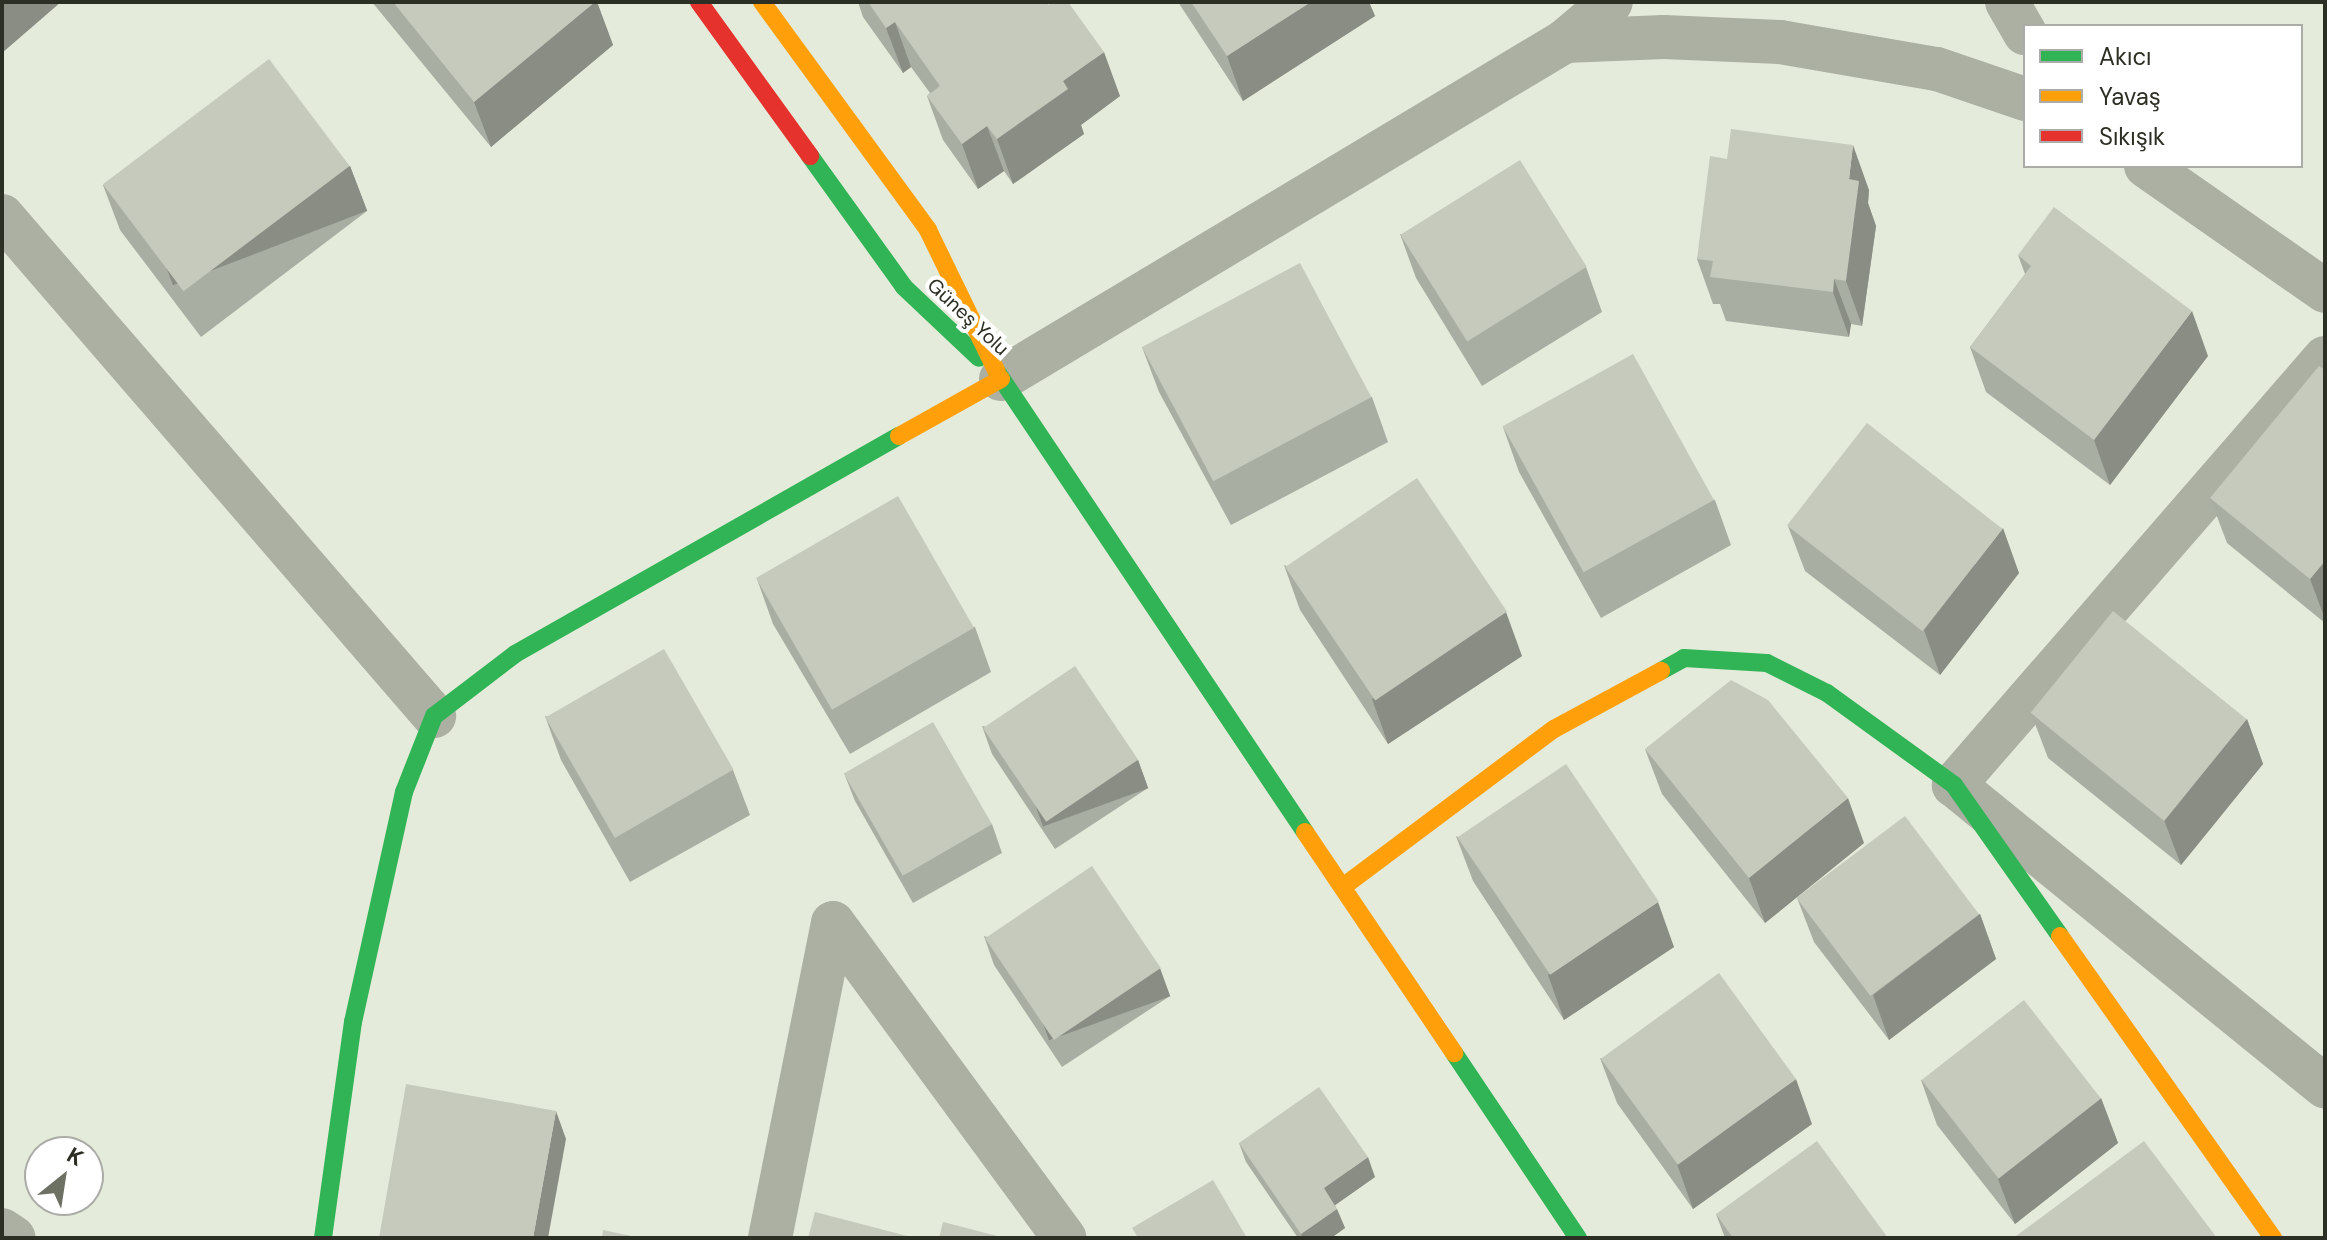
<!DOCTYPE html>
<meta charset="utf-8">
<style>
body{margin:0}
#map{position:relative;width:2327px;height:1240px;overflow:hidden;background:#e5ebda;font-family:"DM Sans",sans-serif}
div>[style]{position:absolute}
.street>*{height:44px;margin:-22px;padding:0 22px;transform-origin:22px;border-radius:22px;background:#abb0a3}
.fast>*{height:18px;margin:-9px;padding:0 9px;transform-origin:9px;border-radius:9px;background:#30b455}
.slow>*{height:18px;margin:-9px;padding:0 9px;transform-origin:9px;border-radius:9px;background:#ff9f0a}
.jam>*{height:18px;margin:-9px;padding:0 9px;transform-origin:9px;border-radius:9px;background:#e5322d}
.wall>*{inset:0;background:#a9aea3}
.shaded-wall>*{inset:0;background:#8a8d84;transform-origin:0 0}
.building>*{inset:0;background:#c5cabd;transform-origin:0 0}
span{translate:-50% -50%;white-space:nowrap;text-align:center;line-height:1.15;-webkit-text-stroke:8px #fff;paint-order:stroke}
.street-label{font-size:20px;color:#2c3024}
.frame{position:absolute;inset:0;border:4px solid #2c3024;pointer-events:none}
.legend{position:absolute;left:2023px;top:24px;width:280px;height:144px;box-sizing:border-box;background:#fff;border:2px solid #abaca7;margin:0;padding:10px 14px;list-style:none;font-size:24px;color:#2c3024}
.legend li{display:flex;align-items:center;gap:16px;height:40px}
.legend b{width:40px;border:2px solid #abaca7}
.north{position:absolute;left:24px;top:1136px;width:80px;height:80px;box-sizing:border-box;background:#fff;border:2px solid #abaca7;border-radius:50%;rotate:30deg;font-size:22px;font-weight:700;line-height:32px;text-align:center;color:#2c3024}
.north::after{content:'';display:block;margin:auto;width:28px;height:36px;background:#6d7164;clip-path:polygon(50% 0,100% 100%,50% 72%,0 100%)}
</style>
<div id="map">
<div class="street">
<i style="left:2007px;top:2px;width:36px;rotate:60deg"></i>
<i style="left:1565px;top:41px;width:99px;rotate:-2.3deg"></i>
<i style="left:1664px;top:37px;width:116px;rotate:2.5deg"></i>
<i style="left:1780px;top:42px;width:159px;rotate:9.8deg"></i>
<i style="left:1937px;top:69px;width:93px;rotate:18.8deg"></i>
<i style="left:2146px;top:166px;width:218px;rotate:34.9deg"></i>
<i style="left:2px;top:216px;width:661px;rotate:49.17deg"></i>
<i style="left:2325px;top:358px;width:566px;rotate:130.99deg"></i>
<i style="left:1954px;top:785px;width:478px;rotate:39.1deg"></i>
<i style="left:1001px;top:379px;width:658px;rotate:-30.93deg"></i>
<i style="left:1565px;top:41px;width:60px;rotate:-40.3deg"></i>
<i style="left:833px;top:923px;width:391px;rotate:53.7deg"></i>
<i style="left:2px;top:1230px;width:14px;rotate:34deg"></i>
<i style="left:770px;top:1238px;width:321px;rotate:-78.7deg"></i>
</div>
<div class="fast">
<i style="left:810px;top:156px;width:161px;rotate:54.3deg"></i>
<i style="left:904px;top:287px;width:103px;rotate:43.4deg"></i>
<i style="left:997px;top:372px;width:554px;rotate:56.2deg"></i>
<i style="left:1661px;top:671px;width:26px;rotate:-29deg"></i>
<i style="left:1684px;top:658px;width:83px;rotate:3.4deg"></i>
<i style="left:1767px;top:663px;width:67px;rotate:26.6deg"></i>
<i style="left:1827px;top:693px;width:157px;rotate:35.9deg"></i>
<i style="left:1954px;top:785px;width:184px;rotate:54.9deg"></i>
<i style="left:1454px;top:1053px;width:223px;rotate:56.2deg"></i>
<i style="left:323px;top:1238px;width:218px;rotate:-82.1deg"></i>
<i style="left:353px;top:1022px;width:236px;rotate:-77.5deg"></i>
<i style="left:404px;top:792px;width:82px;rotate:-68.5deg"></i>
<i style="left:434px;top:716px;width:102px;rotate:-37.4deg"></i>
<i style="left:515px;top:654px;width:442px;rotate:-29.6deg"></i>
</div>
<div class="slow">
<i style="left:762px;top:2px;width:282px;rotate:53.9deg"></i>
<i style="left:928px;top:230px;width:158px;rotate:64.1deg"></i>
<i style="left:899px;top:436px;width:117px;rotate:-29.2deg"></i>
<i style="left:1305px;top:832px;width:267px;rotate:56deg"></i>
<i style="left:1344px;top:886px;width:262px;rotate:-36.8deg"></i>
<i style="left:1554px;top:729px;width:122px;rotate:-28.5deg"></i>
<i style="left:2060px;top:936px;width:370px;rotate:54.8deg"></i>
</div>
<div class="jam">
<i style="left:699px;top:2px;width:190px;rotate:54.2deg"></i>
</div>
<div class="wall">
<i style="clip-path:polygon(372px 2px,597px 2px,613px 45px,491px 147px)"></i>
<i style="clip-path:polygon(858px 2px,1046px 2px,1120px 96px,1081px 125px,1084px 134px,1013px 184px,1004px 171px,978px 189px,943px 140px,927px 96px,930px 93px,911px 67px,903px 73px,863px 17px)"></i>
<i style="clip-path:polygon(1178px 2px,1369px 2px,1375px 16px,1243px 101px)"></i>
<i style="clip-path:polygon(1727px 159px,1869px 190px,1868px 203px,1876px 226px,1862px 326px,1851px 324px,1849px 337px,1726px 321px,1720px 304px,1713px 304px,1697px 259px)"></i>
<i style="clip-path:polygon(350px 166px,367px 211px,201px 337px,120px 230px,103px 185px)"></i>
<i style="clip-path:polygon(1400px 234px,1586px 267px,1602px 312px,1482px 386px,1416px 278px)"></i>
<i style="clip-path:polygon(2018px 255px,2208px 356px,2110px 485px,1986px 392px,1970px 347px,2025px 274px)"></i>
<i style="clip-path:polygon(1142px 347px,1372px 397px,1388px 442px,1231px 525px,1159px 392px)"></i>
<i style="clip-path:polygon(2325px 370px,2325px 623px,2227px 543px,2210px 498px)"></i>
<i style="clip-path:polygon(1503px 427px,1715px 500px,1731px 545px,1601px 618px,1519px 472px)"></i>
<i style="clip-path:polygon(1788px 526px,2019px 573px,1940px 675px,1805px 571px)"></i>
<i style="clip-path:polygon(1284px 565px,1522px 656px,1388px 744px,1300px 610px)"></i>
<i style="clip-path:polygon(757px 579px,975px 627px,991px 672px,850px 754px,773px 624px)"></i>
<i style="clip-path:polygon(2031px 713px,2247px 719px,2263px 764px,2181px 865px,2048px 758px)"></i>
<i style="clip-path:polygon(545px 716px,733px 770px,750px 815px,630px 882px,561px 760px)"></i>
<i style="clip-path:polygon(982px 726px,1138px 760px,1148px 788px,1055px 849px,992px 754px)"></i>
<i style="clip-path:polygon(1645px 749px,1864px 843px,1765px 923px,1662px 794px)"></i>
<i style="clip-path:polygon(844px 773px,992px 824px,1002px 853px,913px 903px,855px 801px)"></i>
<i style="clip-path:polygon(1456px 836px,1674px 947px,1564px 1020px,1473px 881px)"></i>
<i style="clip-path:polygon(1797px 898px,1980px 914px,1996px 959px,1889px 1040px,1814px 942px)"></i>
<i style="clip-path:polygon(984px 936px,1170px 996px,1062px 1067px,994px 965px)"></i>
<i style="clip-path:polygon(1600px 1058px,1812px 1124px,1693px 1209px,1617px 1103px)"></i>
<i style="clip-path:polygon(1921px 1080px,2101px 1098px,2118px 1143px,2015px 1224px,1937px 1125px)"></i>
<i style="clip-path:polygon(1239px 1143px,1375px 1177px,1335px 1205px,1345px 1228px,1331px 1238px,1298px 1238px,1246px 1162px)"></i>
<i style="clip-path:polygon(1716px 1214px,1888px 1238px,1725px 1238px)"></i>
</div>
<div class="shaded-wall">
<i style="clip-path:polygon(2px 2px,61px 2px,2px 53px)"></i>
<i style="clip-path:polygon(595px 2px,597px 2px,613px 45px,491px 147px,474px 102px)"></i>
<i style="clip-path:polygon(1311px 2px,1369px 2px,1375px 16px,1243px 101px,1227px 56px)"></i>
<i style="clip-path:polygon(895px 22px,911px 67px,903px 73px,886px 28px)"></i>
<i style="clip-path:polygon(1104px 52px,1120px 96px,1081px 125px,1084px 134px,1013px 184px,997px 139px,1063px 81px)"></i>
<i style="clip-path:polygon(987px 126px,1004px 171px,978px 189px,962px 144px)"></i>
<i style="clip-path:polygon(1853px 145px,1869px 190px,1868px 203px,1876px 226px,1862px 326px,1846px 281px,1849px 179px)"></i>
<i style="left:350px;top:166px;width:48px;height:208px;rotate:69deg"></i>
<i style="clip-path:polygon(1834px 279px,1851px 324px,1849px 337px,1833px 292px)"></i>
<i style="clip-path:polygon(2192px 311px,2208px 356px,2110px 485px,2094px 440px)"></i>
<i style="clip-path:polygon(2003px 528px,2019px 573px,1940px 675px,1924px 630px)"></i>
<i style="clip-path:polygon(2325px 561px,2325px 619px,2310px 579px)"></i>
<i style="clip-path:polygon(1506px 612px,1522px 656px,1388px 744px,1372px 699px)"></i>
<i style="clip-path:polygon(2247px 719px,2263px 764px,2181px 865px,2164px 820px)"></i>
<i style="left:1138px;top:760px;width:30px;height:112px;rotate:70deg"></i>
<i style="clip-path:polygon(1848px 798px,1864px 843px,1765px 923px,1749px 878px)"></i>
<i style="clip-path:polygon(1658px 902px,1674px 947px,1564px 1020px,1548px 975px)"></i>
<i style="clip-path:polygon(1980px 914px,1996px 959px,1889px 1040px,1873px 995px)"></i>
<i style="left:1160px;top:968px;width:30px;height:129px;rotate:70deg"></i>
<i style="clip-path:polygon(1796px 1079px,1812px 1124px,1693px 1209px,1677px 1164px)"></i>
<i style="clip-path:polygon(2101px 1098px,2118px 1143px,2015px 1224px,1998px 1179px)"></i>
<i style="clip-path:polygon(556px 1111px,566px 1139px,548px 1238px,533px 1238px)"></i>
<i style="clip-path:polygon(1368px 1157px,1375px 1177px,1331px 1208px,1324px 1188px)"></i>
<i style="clip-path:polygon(1337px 1209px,1345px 1228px,1331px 1238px,1303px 1238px,1301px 1234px)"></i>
</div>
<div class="building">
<i style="clip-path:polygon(393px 2px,595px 2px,474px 102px)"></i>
<i style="clip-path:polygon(868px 2px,1046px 2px,1048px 5px,1053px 2px,1068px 2px,1104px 52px,1063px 81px,1068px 89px,997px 139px,987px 126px,962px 144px,927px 96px,940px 86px,895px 22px,886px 28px)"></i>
<i style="clip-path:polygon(1191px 2px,1311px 2px,1227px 56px)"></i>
<i style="left:269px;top:59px;width:134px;height:208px;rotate:53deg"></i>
<i style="clip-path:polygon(1731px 129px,1853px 145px,1849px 179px,1859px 181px,1846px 281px,1834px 279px,1833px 292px,1710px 277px,1713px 261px,1697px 259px,1710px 156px,1727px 159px)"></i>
<i style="left:1520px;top:160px;width:126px;height:141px;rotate:58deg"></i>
<i style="clip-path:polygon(2054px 207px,2192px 311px,2094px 440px,1970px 347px,2031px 266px,2018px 255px)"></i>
<i style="left:1300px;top:263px;width:152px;height:179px;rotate:62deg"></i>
<i style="left:1633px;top:354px;width:167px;height:149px;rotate:61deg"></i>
<i style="clip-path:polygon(2319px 366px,2325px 370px,2325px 561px,2310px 579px,2210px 498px)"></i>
<i style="left:1867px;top:423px;width:172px;height:130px;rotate:38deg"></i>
<i style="left:1417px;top:478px;width:161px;height:159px;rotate:56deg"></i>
<i style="left:898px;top:496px;width:152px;height:164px;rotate:60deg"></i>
<i style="left:2113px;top:611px;width:172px;height:131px;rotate:39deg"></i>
<i style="left:664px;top:649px;width:139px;height:137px;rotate:60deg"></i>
<i style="left:1075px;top:666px;width:113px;height:111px;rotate:56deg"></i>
<i style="clip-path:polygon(1731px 680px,1768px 700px,1848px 798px,1749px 878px,1645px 749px)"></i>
<i style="left:933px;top:722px;width:118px;height:103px;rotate:60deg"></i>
<i style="left:1566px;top:764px;width:166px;height:131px;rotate:56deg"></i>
<i style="left:1905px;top:816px;width:123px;height:136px;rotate:53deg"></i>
<i style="left:1092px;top:866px;width:123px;height:129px;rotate:56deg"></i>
<i style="left:1719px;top:973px;width:131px;height:146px;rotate:54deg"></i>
<i style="left:2024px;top:1000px;width:125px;height:130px;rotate:52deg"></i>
<i style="clip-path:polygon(406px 1084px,556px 1111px,533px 1238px,379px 1238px)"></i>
<i style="clip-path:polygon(1319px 1087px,1368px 1157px,1324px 1188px,1337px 1209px,1301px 1234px,1239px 1143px)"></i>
<i style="clip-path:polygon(1817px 1141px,1888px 1238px,1733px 1238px,1716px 1214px)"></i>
<i style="clip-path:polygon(2144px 1141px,2217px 1238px,2018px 1238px,2016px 1236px)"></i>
<i style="clip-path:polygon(1213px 1180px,1247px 1238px,1138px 1238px,1132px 1228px)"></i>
<i style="clip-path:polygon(815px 1212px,915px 1238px,808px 1238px)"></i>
<i style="clip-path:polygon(943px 1222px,1005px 1238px,939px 1238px)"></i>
<i style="clip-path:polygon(603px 1230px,641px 1238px,602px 1238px)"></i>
</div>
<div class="street-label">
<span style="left:968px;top:317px;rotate:43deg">Güneş Yolu</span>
</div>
<div class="frame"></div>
<ul class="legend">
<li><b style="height:10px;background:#30b455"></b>Akıcı</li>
<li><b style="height:10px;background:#ff9f0a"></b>Yavaş</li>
<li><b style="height:10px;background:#e5322d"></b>Sıkışık</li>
</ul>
<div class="north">K</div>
</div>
